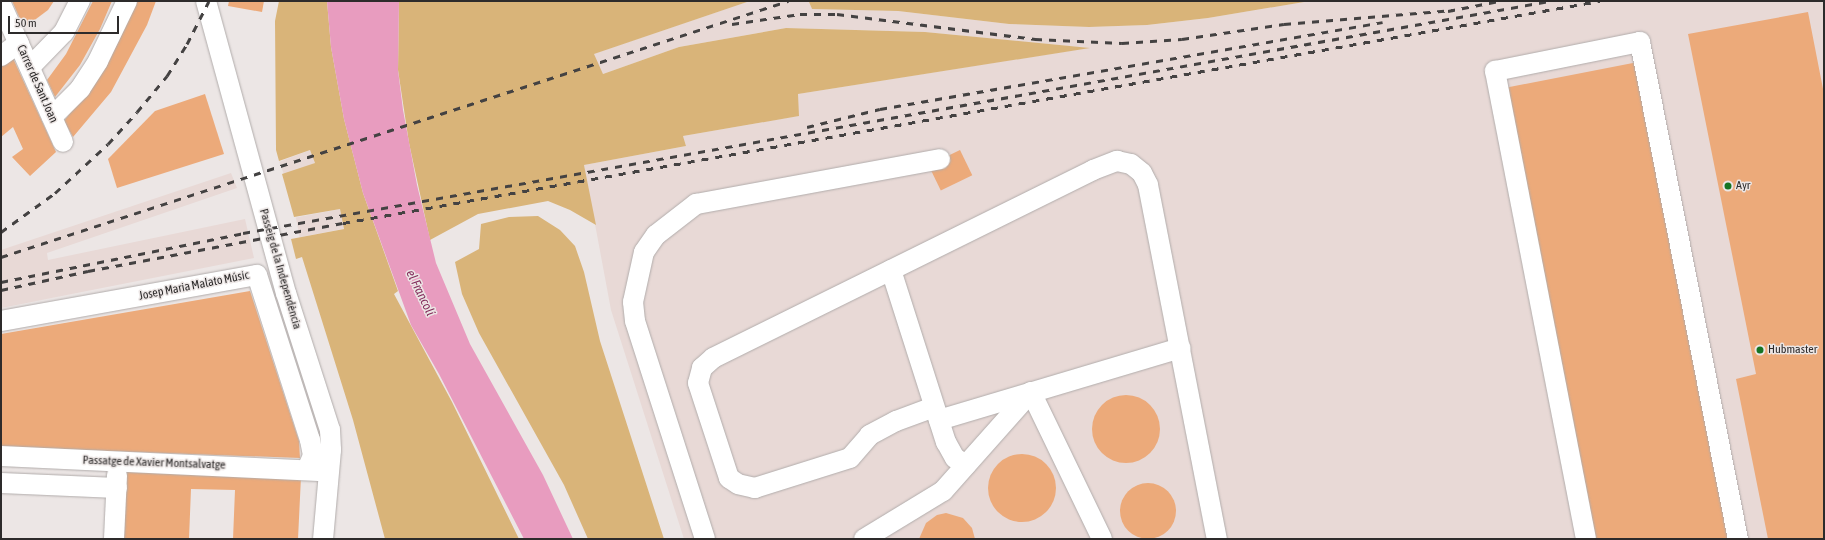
<!DOCTYPE html>
<meta charset="utf-8">
<style>
body{margin:0}
#map{position:relative;width:1825px;height:540px;overflow:hidden;background:#ece6e5;font-family:"Asap Condensed",sans-serif}
div>[style]{position:absolute}
.built>*{inset:0;background:#e8d9d6;transform-origin:0 0}
.green>*{inset:0;background:#d9b479}
.water>*{inset:0;background:#e89cbf}
.building>*{inset:0;background:#ecaa7a;transform-origin:0 0}
.round{border-radius:50%}
.roads{filter:drop-shadow(0 0 1px #b1acab) drop-shadow(0 0 1px #b1acab)}
.minor>*{height:20px;margin:-10px;padding:0 10px;transform-origin:10px;border-radius:10px;background:#fff}
.rail>*{height:3px;margin-top:-1.5px;transform-origin:0;background:repeating-linear-gradient(90deg,#444242 0 7px,transparent 0 14px)}
.dots>*{width:11px;height:11px;translate:-50% -50%;box-sizing:border-box;border:2px solid #ece6e5;border-radius:50%}
span{translate:-50% -50%;white-space:nowrap;text-align:center;line-height:1.15;-webkit-text-stroke:3px #ece6e5;paint-order:stroke}
.street-label{font-size:12px;color:#2d2b2b}
.poi-label{font-size:12px;color:#2d2b2b}
.left{translate:0 -50%;text-align:left}
.water-label{font-size:13px;color:#842d5c;font-style:italic}
.frame{position:absolute;inset:0;border:2px solid #2d2b2b;pointer-events:none}
.scale{position:absolute;left:8px;top:16px;width:111px;height:18px;box-sizing:border-box;border:2px solid #2d2b2b;border-top:0;padding-left:5px;font-size:12px;line-height:14px;white-space:nowrap;color:#2d2b2b;-webkit-text-stroke:3px #ece6e5;paint-order:stroke}
</style>
<div id="map">
<div class="built">
<i style="clip-path:polygon(750px 1px,813px 1px,809px 2px,812px 9px,898px 11px,1009px 24px,1089px 27px,1147px 25px,1208px 18px,1310px 1px,1824px 1px,1824px 539px,684px 539px,611px 310px,584px 165px,686px 146px,683px 136px,798px 116px,798px 94px,1088px 48px,925px 32px,786px 28px,679px 47px,603px 74px,593px 54px)"></i>
<i style="left:310px;top:150px;width:14px;height:33px;rotate:69deg"></i>
<i style="clip-path:polygon(231px 173px,237px 188px,47px 253px,48px 260px,245px 219px,254px 258px,1px 308px,1px 250px)"></i>
<i style="left:340px;top:209px;width:20px;height:45px;rotate:79deg"></i>
</div>
<div class="green">
<i style="clip-path:polygon(279px 1px,327px 1px,331px 47px,344px 119px,363px 193px,398px 291px,394px 294px,452px 402px,519px 539px,385px 539px,353px 420px,302px 257px,296px 259px,291px 239px,344px 229px,340px 209px,294px 217px,282px 174px,315px 163px,310px 150px,279px 161px,276px 150px,275px 21px)"></i>
<i style="clip-path:polygon(399px 1px,750px 1px,594px 54px,603px 74px,679px 47px,786px 28px,925px 32px,1090px 48px,798px 94px,799px 116px,683px 136px,686px 146px,584px 165px,596px 225px,570px 210px,548px 201px,478px 214px,430px 240px,409px 143px,398px 70px)"></i>
<i style="clip-path:polygon(813px 1px,1310px 1px,1208px 18px,1147px 25px,1089px 27px,1009px 24px,898px 11px,812px 9px,809px 2px)"></i>
<i style="clip-path:polygon(538px 216px,560px 230px,575px 246px,584px 272px,600px 341px,664px 539px,588px 539px,564px 485px,479px 333px,462px 294px,455px 262px,479px 249px,481px 224px,509px 217px)"></i>
</div>
<div class="water">
<i style="clip-path:polygon(327px 1px,399px 1px,398px 70px,403px 110px,417px 185px,436px 263px,470px 344px,543px 475px,573px 539px,524px 539px,439px 374px,411px 325px,363px 193px,344px 119px,331px 47px)"></i>
</div>
<div class="building">
<i style="clip-path:polygon(12px 1px,54px 1px,48px 10px,24px 28px)"></i>
<i style="clip-path:polygon(93px 1px,112px 1px,100px 29px,80px 65px,55px 97px,47px 80px,66px 54px)"></i>
<i style="clip-path:polygon(136px 1px,156px 1px,147px 25px,111px 92px,73px 137px,64px 121px,100px 74px,119px 41px)"></i>
<i style="clip-path:polygon(229px 1px,264px 1px,262px 12px,228px 6px)"></i>
<i style="clip-path:polygon(1808px 12px,1824px 94px,1824px 539px,1768px 539px,1736px 379px,1756px 374px,1688px 34px)"></i>
<i style="clip-path:polygon(12px 56px,56px 152px,30px 176px,12px 157px,23px 149px,13px 127px,1px 137px,1px 64px)"></i>
<i style="left:1638px;top:62px;width:486px;height:140px;rotate:79deg"></i>
<i style="clip-path:polygon(205px 94px,224px 154px,117px 188px,108px 159px,155px 111px)"></i>
<i style="left:960px;top:150px;width:28px;height:35px;rotate:64deg"></i>
<i style="clip-path:polygon(250px 291px,299px 441px,300px 458px,1px 447px,1px 334px)"></i>
<i class="round" style="left:1092px;top:395px;width:68px;height:68px"></i>
<i class="round" style="left:988px;top:454px;width:68px;height:68px"></i>
<i style="clip-path:polygon(126px 470px,301px 477px,298px 539px,233px 539px,235px 490px,191px 489px,189px 539px,123px 539px)"></i>
<i class="round" style="left:1120px;top:483px;width:56px;height:56px"></i>
<i style="clip-path:polygon(946px 513px,963px 518px,972px 528px,975px 539px,919px 539px,926px 523px,937px 515px)"></i>
</div>
<div class="roads">
<div class="minor">
<i style="left:206px;top:1px;width:303px;rotate:74.7deg"></i>
<i style="left:286px;top:293px;width:144px;rotate:72.2deg"></i>
<i style="left:330px;top:430px;width:20px;rotate:87deg"></i>
<i style="left:331px;top:450px;width:89px;rotate:95.1deg"></i>
<i style="left:1px;top:4px;width:151px;rotate:65.8deg"></i>
<i style="left:1px;top:56px;width:22px;rotate:-36deg"></i>
<i style="left:30px;top:67px;width:49px;rotate:-45.8deg"></i>
<i style="left:64px;top:32px;width:35px;rotate:-63deg"></i>
<i style="left:52px;top:117px;width:40px;rotate:-45deg"></i>
<i style="left:80px;top:89px;width:33px;rotate:-57deg"></i>
<i style="left:98px;top:61px;width:67px;rotate:-64.2deg"></i>
<i style="left:891px;top:270px;width:181px;rotate:72.3deg"></i>
<i style="left:946px;top:442px;width:18px;rotate:61deg"></i>
<i style="left:955px;top:458px;width:13px;rotate:32deg"></i>
<i style="left:1px;top:321px;width:260px;rotate:-10.2deg"></i>
<i style="left:257px;top:275px;width:173px;rotate:72.2deg"></i>
<i style="left:310px;top:440px;width:16px;rotate:79deg"></i>
<i style="left:313px;top:456px;width:14px;rotate:115deg"></i>
<i style="left:934px;top:407px;width:40px;rotate:159.8deg"></i>
<i style="left:896px;top:421px;width:30px;rotate:152deg"></i>
<i style="left:870px;top:435px;width:30px;rotate:131deg"></i>
<i style="left:850px;top:458px;width:100px;rotate:162.5deg"></i>
<i style="left:755px;top:488px;width:17px;rotate:-167deg"></i>
<i style="left:738px;top:484px;width:11px;rotate:-146deg"></i>
<i style="left:729px;top:478px;width:100px;rotate:-108.1deg"></i>
<i style="left:698px;top:383px;width:16px;rotate:-75deg"></i>
<i style="left:702px;top:368px;width:15px;rotate:-42deg"></i>
<i style="left:713px;top:358px;width:424px;rotate:-26.3deg"></i>
<i style="left:1093px;top:170px;width:26px;rotate:-21deg"></i>
<i style="left:1117px;top:161px;width:14px;rotate:12deg"></i>
<i style="left:1131px;top:164px;width:14px;rotate:39deg"></i>
<i style="left:1142px;top:173px;width:13px;rotate:63deg"></i>
<i style="left:1148px;top:185px;width:361px;rotate:79deg"></i>
<i style="left:939px;top:420px;width:252px;rotate:-16.6deg"></i>
<i style="left:1px;top:456px;width:318px;rotate:2.7deg"></i>
<i style="left:1px;top:483px;width:116px;rotate:2.5deg"></i>
<i style="left:114px;top:539px;width:64px;rotate:-87.3deg"></i>
<i style="left:705px;top:539px;width:229px;rotate:-107.8deg"></i>
<i style="left:635px;top:321px;width:19px;rotate:-96deg"></i>
<i style="left:633px;top:302px;width:51px;rotate:-77.6deg"></i>
<i style="left:644px;top:252px;width:21px;rotate:-55deg"></i>
<i style="left:656px;top:235px;width:51px;rotate:-37.8deg"></i>
<i style="left:696px;top:204px;width:248px;rotate:-10.4deg"></i>
<i style="left:864px;top:539px;width:92px;rotate:-31.3deg"></i>
<i style="left:943px;top:491px;width:132px;rotate:-48.4deg"></i>
<i style="left:1031px;top:392px;width:163px;rotate:64.2deg"></i>
<i style="left:1586px;top:539px;width:477px;rotate:-101deg"></i>
<i style="left:1495px;top:71px;width:148px;rotate:-11.3deg"></i>
<i style="left:1640px;top:42px;width:507px;rotate:78.85deg"></i>
</div>
</div>
<div class="rail">
<i style="left:1448px;top:11px;width:52px;rotate:-11.1deg"></i>
<i style="left:732px;top:24px;width:69px;rotate:-8.4deg"></i>
<i style="left:800px;top:14px;width:37px"></i>
<i style="left:837px;top:14px;width:200px;rotate:7.2deg"></i>
<i style="left:1035px;top:39px;width:87px;rotate:2.6deg"></i>
<i style="left:1122px;top:43px;width:60px;rotate:-3.8deg"></i>
<i style="left:1182px;top:39px;width:103px;rotate:-8.4deg"></i>
<i style="left:1284px;top:24px;width:170px;rotate:-4.7deg"></i>
<i style="left:807px;top:127px;width:75px;rotate:-13.9deg"></i>
<i style="left:880px;top:109px;width:510px;rotate:-9.81deg"></i>
<i style="left:1px;top:232px;width:67px;rotate:-35.8deg"></i>
<i style="left:55px;top:193px;width:72px;rotate:-42.8deg"></i>
<i style="left:108px;top:144px;width:43px;rotate:-47.8deg"></i>
<i style="left:137px;top:112px;width:47px;rotate:-50.2deg"></i>
<i style="left:167px;top:76px;width:38px;rotate:-58deg"></i>
<i style="left:187px;top:44px;width:48px;rotate:-62.9deg"></i>
<i style="left:1px;top:257px;width:828px;rotate:-18.02deg"></i>
<i style="left:1px;top:282px;width:247px;rotate:-11.4deg"></i>
<i style="left:243px;top:233px;width:1327px;rotate:-10.07deg"></i>
<i style="left:1px;top:290px;width:89px;rotate:-12.3deg"></i>
<i style="left:88px;top:271px;width:259px;rotate:-10.7deg"></i>
<i style="left:343px;top:223px;width:1276px;rotate:-10.02deg"></i>
</div>
<div class="dots">
<i style="left:1728px;top:186px;background:#167423"></i>
<i style="left:1760px;top:350px;background:#167423"></i>
</div>
<div class="street-label">
<span style="left:37px;top:84px;rotate:66deg">Carrer de Sant Joan</span>
<span style="left:280px;top:269px;rotate:74deg">Passeig de la Independència</span>
<span style="left:194px;top:286px;rotate:-11deg">Josep Maria Malato Músic</span>
<span style="left:154px;top:463px;rotate:2deg">Passatge de Xavier Montsalvatge</span>
</div>
<div class="poi-label">
<span class="left" style="left:1736px;top:186px">Ayr</span>
<span class="left" style="left:1768px;top:350px">Hubmaster</span>
</div>
<div class="water-label">
<span style="left:420px;top:293px;rotate:64deg">el Francolí</span>
</div>
<div class="frame"></div>
<div class="scale">50 m</div>
</div>
